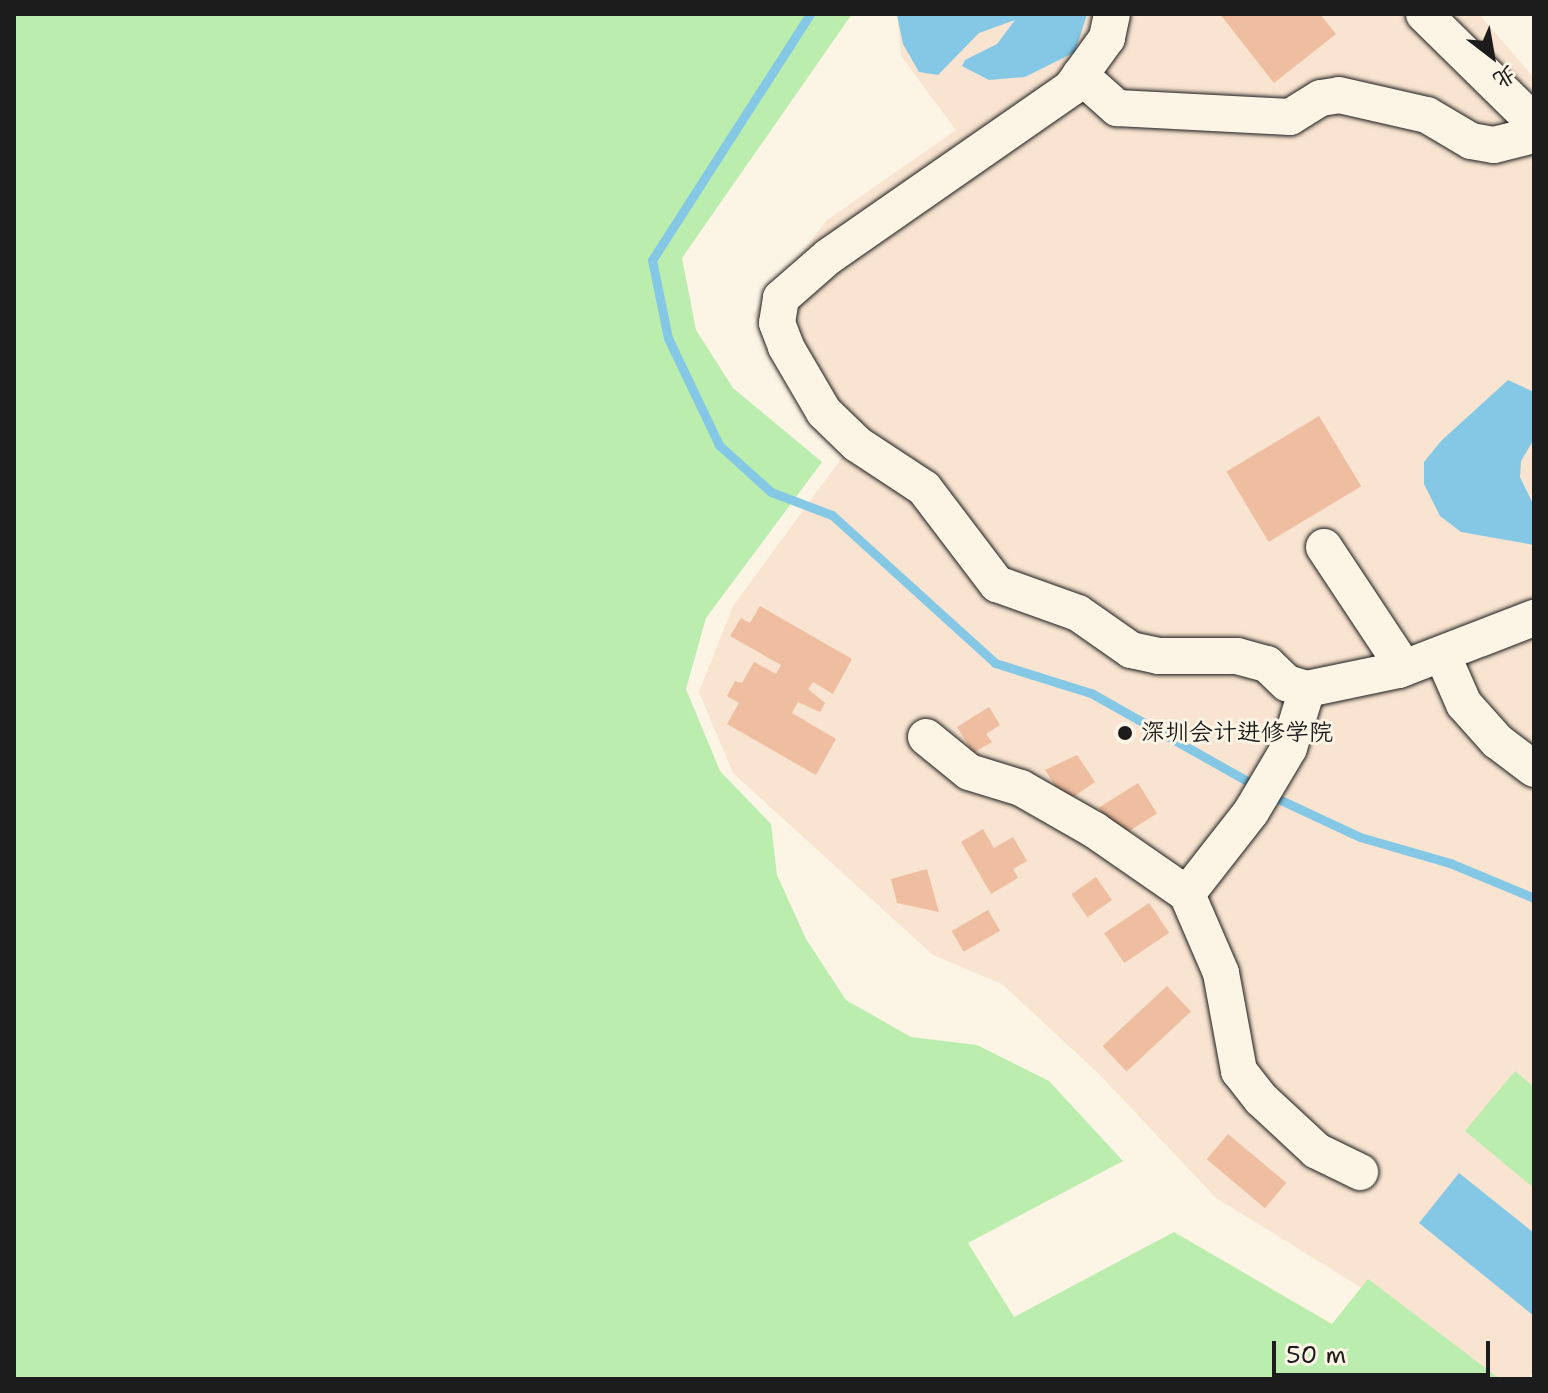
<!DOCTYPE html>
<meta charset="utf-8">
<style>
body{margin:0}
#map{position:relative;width:1548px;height:1393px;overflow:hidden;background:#fcf5e5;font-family:"Shantell Sans","LXGW WenKai TC",sans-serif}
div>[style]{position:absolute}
.built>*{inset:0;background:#f8e4d0}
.green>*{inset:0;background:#bbedae}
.water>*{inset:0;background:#84c8e5}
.stream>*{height:9px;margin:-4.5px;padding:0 4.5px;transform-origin:4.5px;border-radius:4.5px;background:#84c8e5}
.building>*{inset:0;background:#efbd9f;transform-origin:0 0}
.roads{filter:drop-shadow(0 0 2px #1c1c1c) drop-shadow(0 0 2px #1c1c1c)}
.minor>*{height:36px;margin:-18px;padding:0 18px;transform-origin:18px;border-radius:18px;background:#fcf5e5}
.dots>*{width:22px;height:22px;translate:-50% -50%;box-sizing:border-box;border:4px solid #fcf5e5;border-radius:50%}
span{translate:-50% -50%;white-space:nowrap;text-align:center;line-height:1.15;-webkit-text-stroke:6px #fcf5e5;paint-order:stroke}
.poi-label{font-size:24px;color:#1c1c1c}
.left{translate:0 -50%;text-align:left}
.frame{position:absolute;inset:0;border:16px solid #1c1c1c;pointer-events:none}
.north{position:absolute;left:1452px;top:16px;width:80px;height:80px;-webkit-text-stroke:6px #fcf5e5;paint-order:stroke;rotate:149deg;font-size:22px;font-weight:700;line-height:32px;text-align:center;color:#1c1c1c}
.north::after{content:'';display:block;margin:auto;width:28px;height:36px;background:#1c1c1c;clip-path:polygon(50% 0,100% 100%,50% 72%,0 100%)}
.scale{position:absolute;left:1272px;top:1341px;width:218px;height:36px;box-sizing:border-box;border:4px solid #1c1c1c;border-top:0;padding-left:10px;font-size:24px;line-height:28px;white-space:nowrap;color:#1c1c1c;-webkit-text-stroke:6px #fcf5e5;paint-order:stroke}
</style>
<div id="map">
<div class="built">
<i style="clip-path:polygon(897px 14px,1479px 14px,1534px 78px,1534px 1372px,1527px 1379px,1478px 1379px,1407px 1316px,1216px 1198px,1099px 1074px,1002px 984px,933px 955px,733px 773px,699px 692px,733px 606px,843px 456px,801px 407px,753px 314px,827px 220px,956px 130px,901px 56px)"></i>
</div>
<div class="green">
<i style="clip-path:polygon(14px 14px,852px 14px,682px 258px,696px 330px,733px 388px,822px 462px,706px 618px,686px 689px,720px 771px,771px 824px,777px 875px,806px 939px,846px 1000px,911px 1037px,977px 1045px,1049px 1081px,1123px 1161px,968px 1243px,1014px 1317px,1174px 1232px,1332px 1324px,1368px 1279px,1500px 1379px,14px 1379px)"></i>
<i style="clip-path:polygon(1515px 1071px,1534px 1087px,1534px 1188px,1465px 1131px)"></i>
</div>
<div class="water">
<i style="clip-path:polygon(1087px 14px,1075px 52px,1025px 77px,989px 80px,962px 66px,965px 60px,997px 44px,1015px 20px,979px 33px,938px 75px,919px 72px,903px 44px,897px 15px)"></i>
<i style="clip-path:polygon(1508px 380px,1534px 392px,1534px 439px,1521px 461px,1520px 477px,1534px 506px,1534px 545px,1461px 532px,1440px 516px,1424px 484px,1424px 462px,1441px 441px)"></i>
<i style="clip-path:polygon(1459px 1173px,1534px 1233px,1534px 1316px,1419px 1223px)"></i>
</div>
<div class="stream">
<i style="left:810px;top:14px;width:292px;rotate:122.7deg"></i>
<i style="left:652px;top:260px;width:80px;rotate:78.4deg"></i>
<i style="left:668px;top:338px;width:119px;rotate:64.5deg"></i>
<i style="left:719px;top:445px;width:70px;rotate:42.1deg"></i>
<i style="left:771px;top:492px;width:65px;rotate:20.7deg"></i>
<i style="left:832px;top:515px;width:220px;rotate:42.2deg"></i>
<i style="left:995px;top:663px;width:101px;rotate:17.4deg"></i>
<i style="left:1091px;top:693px;width:192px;rotate:29.4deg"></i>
<i style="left:1270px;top:795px;width:99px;rotate:25deg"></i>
<i style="left:1360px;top:837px;width:94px;rotate:16.1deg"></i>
<i style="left:1450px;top:863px;width:91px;rotate:22.6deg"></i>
</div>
<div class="building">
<i style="clip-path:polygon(1220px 14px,1320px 14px,1336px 34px,1274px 83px)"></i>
<i style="left:1319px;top:416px;width:82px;height:108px;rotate:59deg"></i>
<i style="clip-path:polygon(760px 606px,852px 659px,833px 694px,813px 682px,808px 689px,825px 703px,820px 712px,798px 702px,792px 713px,836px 739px,816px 775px,727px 724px,739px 703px,727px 696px,735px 681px,742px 683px,754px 662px,776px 674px,781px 665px,730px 636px,741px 618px,750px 623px)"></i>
<i style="clip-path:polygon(989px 707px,1000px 725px,986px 734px,992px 742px,973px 753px,957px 727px)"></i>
<i style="clip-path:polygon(1077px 755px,1095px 782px,1066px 802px,1045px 770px)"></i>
<i style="left:1138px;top:783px;width:36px;height:46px;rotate:58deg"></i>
<i style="clip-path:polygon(983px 829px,994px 848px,1013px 837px,1027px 861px,1013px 869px,1018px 878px,991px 894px,961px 842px)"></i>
<i style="clip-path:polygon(927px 869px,939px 912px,897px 903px,891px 879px)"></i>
<i style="left:1096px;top:877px;width:28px;height:30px;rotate:55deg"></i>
<i style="left:1149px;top:903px;width:36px;height:54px;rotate:56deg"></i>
<i style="left:988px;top:910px;width:24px;height:42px;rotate:60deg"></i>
<i style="left:1167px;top:986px;width:35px;height:88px;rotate:47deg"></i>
<i style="left:1228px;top:1134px;width:76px;height:33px;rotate:40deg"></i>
</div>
<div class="roads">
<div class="minor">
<i style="left:1112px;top:14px;width:25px;rotate:102deg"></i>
<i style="left:1107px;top:38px;width:62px;rotate:125.8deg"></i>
<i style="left:1071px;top:88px;width:295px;rotate:145.2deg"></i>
<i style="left:829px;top:256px;width:64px;rotate:138.8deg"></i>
<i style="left:781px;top:298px;width:25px;rotate:99deg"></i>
<i style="left:777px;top:323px;width:26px;rotate:69deg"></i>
<i style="left:786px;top:347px;width:75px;rotate:59.7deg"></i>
<i style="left:824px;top:412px;width:46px;rotate:44.1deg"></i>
<i style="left:857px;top:444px;width:80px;rotate:33.3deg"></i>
<i style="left:924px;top:488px;width:121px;rotate:52.8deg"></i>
<i style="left:997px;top:584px;width:86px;rotate:19.7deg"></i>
<i style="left:1078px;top:613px;width:65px;rotate:34.9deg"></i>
<i style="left:1131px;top:650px;width:29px;rotate:12deg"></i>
<i style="left:1159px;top:656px;width:78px"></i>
<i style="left:1237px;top:656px;width:31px;rotate:15deg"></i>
<i style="left:1267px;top:664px;width:28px;rotate:44deg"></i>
<i style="left:1287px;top:683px;width:21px;rotate:17deg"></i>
<i style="left:1307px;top:689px;width:94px;rotate:-11.7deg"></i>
<i style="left:1399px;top:670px;width:145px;rotate:-21.1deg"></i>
<i style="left:1424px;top:14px;width:154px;rotate:44.5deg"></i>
<i style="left:1080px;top:75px;width:50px;rotate:41.7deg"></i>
<i style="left:1117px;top:108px;width:173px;rotate:3deg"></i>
<i style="left:1290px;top:117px;width:36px;rotate:-32deg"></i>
<i style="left:1321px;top:98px;width:18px;rotate:-9deg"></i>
<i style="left:1339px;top:95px;width:90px;rotate:12.8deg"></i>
<i style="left:1427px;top:115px;width:51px;rotate:30.6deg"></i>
<i style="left:1471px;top:141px;width:23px;rotate:10deg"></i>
<i style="left:1494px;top:145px;width:41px;rotate:-14deg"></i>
<i style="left:1324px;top:547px;width:145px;rotate:56.5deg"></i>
<i style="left:1442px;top:654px;width:55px;rotate:66.3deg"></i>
<i style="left:1464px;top:704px;width:50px;rotate:48.3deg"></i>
<i style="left:1497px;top:741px;width:46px;rotate:37.1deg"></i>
<i style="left:1307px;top:689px;width:62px;rotate:107deg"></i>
<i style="left:1289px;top:748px;width:74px;rotate:120.7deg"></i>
<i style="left:1251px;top:812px;width:104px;rotate:128deg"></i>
<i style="left:1187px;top:894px;width:86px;rotate:66.7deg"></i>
<i style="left:1221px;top:973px;width:100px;rotate:79.6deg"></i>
<i style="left:1239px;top:1071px;width:36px;rotate:52deg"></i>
<i style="left:1261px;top:1099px;width:76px;rotate:42.9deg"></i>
<i style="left:1317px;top:1151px;width:48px;rotate:26deg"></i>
<i style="left:926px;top:737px;width:55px;rotate:39.1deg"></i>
<i style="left:969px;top:772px;width:54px;rotate:17.1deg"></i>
<i style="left:1021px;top:788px;width:86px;rotate:29.8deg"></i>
<i style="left:1096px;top:831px;width:111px;rotate:34.7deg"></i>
</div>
</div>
<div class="dots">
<i style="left:1125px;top:733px;background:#1c1c1c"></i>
</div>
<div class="poi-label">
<span class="left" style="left:1141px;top:733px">深圳会计进修学院</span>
</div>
<div class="frame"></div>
<div class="north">北</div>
<div class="scale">50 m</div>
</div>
